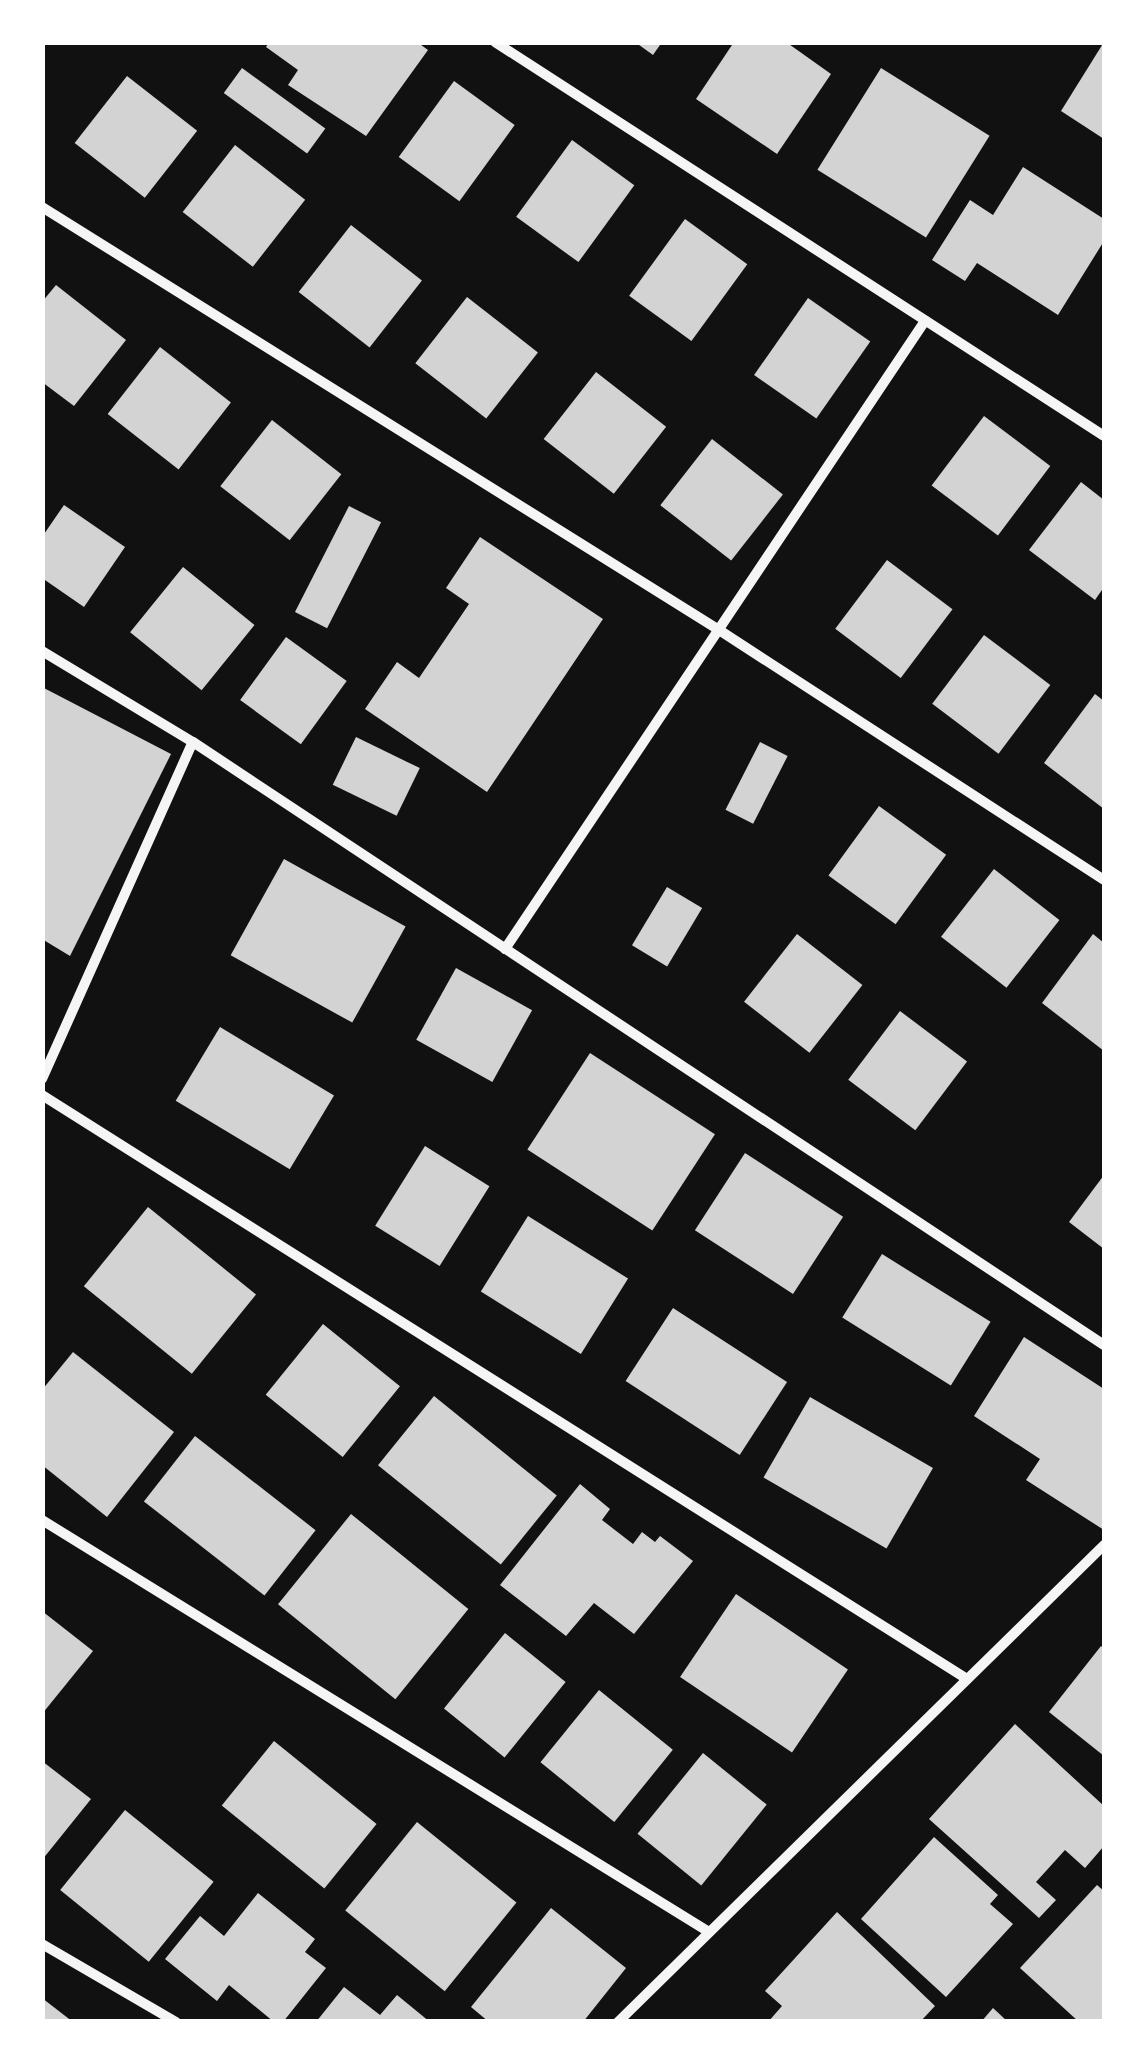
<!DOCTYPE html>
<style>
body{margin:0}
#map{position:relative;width:1147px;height:2064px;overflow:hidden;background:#111;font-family:"IBM Plex Sans",sans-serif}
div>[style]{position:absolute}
.building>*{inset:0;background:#d3d3d3;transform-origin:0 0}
.minor>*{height:10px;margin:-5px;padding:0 5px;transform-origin:5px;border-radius:5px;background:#f5f5f5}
span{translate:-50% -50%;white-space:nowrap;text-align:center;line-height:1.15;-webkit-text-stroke:9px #fff;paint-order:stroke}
.frame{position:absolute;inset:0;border:45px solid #fff;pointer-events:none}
</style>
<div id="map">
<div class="building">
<i style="clip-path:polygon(269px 42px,417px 42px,428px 50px,366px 136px,288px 85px,298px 70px,266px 47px)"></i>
<i style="clip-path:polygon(635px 42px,662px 42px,653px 55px)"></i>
<i style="clip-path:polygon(734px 42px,786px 42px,831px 74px,777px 154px,696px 99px)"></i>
<i style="clip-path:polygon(1104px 42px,1104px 139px,1061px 111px)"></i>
<i style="left:242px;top:68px;width:103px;height:31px;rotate:36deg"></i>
<i style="left:881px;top:68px;width:128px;height:120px;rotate:32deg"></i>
<i style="left:127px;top:76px;width:89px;height:85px;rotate:38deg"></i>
<i style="left:454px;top:81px;width:75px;height:94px;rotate:36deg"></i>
<i style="left:572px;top:140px;width:77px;height:95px;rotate:36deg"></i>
<i style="left:235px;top:145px;width:89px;height:85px;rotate:38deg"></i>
<i style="clip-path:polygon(1023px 167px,1104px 219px,1104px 241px,1058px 315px,977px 263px,965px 281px,932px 260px,970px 200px,993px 215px)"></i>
<i style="left:685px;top:219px;width:77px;height:95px;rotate:36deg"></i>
<i style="left:351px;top:225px;width:90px;height:85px;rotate:38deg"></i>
<i style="clip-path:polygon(56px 285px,126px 340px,74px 406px,42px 382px,42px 302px)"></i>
<i style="left:467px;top:297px;width:90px;height:84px;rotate:38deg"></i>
<i style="left:808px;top:298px;width:76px;height:94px;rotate:35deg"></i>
<i style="left:160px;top:347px;width:90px;height:85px;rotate:38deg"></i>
<i style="left:596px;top:372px;width:89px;height:85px;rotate:38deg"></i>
<i style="left:984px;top:416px;width:83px;height:87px;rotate:37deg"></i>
<i style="left:272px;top:420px;width:88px;height:84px;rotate:38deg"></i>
<i style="left:712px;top:439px;width:90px;height:84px;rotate:38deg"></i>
<i style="clip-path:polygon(1081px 482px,1104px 500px,1104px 587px,1095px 600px,1029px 550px)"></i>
<i style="clip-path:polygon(64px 505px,125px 547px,84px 607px,42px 578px,42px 537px)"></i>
<i style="left:349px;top:506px;width:36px;height:119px;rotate:27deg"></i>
<i style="clip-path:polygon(480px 537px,603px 619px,487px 792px,365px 709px,397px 662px,419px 678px,469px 604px,446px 588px)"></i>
<i style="left:887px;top:560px;width:82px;height:86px;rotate:37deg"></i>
<i style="left:183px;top:567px;width:92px;height:84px;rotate:39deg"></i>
<i style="left:984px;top:635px;width:83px;height:86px;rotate:37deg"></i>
<i style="left:286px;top:637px;width:75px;height:78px;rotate:36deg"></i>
<i style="clip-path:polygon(42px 687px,171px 754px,70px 956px,42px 939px)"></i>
<i style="clip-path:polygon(1095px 694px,1104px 701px,1104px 809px,1044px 763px)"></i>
<i style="left:356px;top:737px;width:71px;height:53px;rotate:26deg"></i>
<i style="left:760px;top:742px;width:31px;height:76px;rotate:27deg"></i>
<i style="left:879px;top:806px;width:83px;height:86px;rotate:36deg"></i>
<i style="left:284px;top:859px;width:139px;height:110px;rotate:29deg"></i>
<i style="left:994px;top:869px;width:83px;height:86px;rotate:38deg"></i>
<i style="left:667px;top:887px;width:41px;height:68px;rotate:31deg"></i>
<i style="left:797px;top:934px;width:83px;height:86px;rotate:38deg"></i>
<i style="clip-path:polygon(1093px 934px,1104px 943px,1104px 1051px,1042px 1003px)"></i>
<i style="left:456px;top:968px;width:87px;height:82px;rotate:29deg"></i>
<i style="left:900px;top:1011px;width:84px;height:86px;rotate:37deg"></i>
<i style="left:220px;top:1027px;width:133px;height:86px;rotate:31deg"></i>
<i style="left:590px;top:1053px;width:149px;height:115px;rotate:33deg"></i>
<i style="left:425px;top:1146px;width:76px;height:94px;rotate:32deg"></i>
<i style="left:745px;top:1153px;width:117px;height:92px;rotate:33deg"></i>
<i style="clip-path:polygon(1104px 1175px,1104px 1249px,1069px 1222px)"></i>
<i style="left:148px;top:1207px;width:139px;height:102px;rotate:39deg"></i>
<i style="left:528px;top:1216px;width:118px;height:89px;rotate:32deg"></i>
<i style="left:882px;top:1254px;width:128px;height:75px;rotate:32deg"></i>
<i style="left:673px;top:1308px;width:136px;height:87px;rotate:33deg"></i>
<i style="left:323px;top:1324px;width:99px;height:91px;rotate:39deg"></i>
<i style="clip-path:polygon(1024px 1337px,1104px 1389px,1104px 1530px,1026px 1480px,1040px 1459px,974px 1416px)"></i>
<i style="clip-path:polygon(73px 1352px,174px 1432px,107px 1517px,42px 1465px,42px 1390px)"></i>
<i style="left:434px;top:1396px;width:158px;height:89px;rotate:39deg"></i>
<i style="left:810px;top:1397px;width:142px;height:93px;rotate:30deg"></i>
<i style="left:195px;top:1436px;width:153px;height:83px;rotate:38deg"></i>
<i style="clip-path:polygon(580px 1484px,610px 1509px,602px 1520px,633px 1544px,642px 1532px,655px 1542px,660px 1536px,693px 1561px,634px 1634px,594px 1603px,566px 1636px,500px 1585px)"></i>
<i style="left:351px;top:1514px;width:151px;height:116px;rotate:39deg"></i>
<i style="left:736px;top:1594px;width:135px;height:100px;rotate:34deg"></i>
<i style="clip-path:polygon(42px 1611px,93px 1651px,42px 1714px)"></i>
<i style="left:505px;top:1633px;width:78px;height:97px;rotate:39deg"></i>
<i style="clip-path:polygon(1101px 1646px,1104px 1649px,1104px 1756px,1049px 1712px)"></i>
<i style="left:599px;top:1690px;width:95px;height:93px;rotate:39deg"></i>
<i style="clip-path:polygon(1015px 1724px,1104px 1806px,1104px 1846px,1085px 1868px,1065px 1850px,1036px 1882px,1056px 1900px,1039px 1918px,929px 1819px)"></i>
<i style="left:274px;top:1741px;width:132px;height:83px;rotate:39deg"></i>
<i style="left:703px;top:1753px;width:82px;height:104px;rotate:39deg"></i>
<i style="clip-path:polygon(42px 1761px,91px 1799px,42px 1860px)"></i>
<i style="left:125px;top:1810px;width:114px;height:103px;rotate:39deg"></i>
<i style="left:417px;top:1822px;width:128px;height:114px;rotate:39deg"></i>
<i style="clip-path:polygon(934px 1837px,998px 1895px,990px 1904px,1013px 1924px,946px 1997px,861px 1919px)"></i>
<i style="clip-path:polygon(1097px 1885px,1104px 1891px,1104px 2022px,1079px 2022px,1020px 1968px)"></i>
<i style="clip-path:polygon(258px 1893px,315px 1939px,305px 1952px,326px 1968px,283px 2022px,274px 2022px,229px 1985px,217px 2001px,165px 1959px,200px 1916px,224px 1936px)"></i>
<i style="clip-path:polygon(551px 1908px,626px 1968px,583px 2022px,489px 2022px,471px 2007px)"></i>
<i style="clip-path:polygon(837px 1912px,935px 2006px,920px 2022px,768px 2022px,782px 2006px,765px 1991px)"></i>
<i style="clip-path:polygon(344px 1987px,380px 2015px,397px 1995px,430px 2022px,316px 2022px)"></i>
<i style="clip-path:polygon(42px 1998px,73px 2022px,42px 2022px)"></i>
<i style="clip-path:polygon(993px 2008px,1008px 2022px,981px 2022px)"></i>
</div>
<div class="minor">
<i style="left:495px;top:42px;width:725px;rotate:32.9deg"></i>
<i style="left:42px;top:207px;width:795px;rotate:31.99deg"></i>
<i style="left:716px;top:628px;width:463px;rotate:33deg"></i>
<i style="left:42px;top:651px;width:176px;rotate:31.1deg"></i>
<i style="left:193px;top:742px;width:1092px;rotate:33.5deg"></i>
<i style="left:505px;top:949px;width:756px;rotate:-56.23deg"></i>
<i style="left:42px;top:1079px;width:369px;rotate:-65.9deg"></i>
<i style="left:42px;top:1095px;width:1094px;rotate:32.27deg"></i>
<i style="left:42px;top:1520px;width:784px;rotate:31.7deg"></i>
<i style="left:42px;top:1944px;width:155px;rotate:30.2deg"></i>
<i style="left:618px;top:2022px;width:681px;rotate:-44.46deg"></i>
</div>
<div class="frame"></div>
</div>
